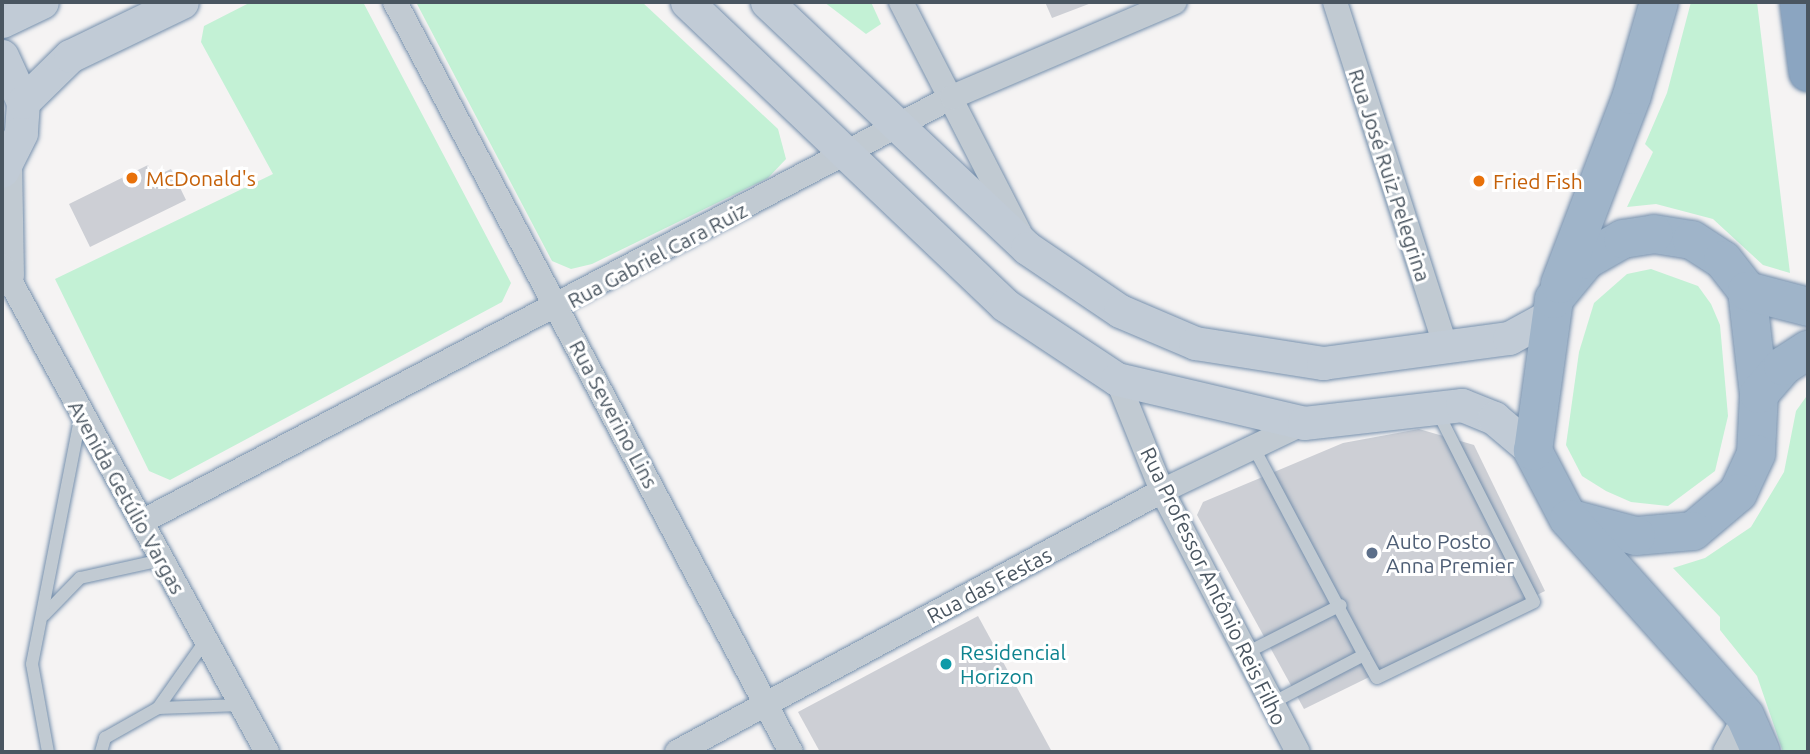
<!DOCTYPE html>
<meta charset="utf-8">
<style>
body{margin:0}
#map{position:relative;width:1810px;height:754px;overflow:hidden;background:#f5f3f3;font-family:Ubuntu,sans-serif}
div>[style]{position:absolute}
.green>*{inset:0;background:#c3f1d5}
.building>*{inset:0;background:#cdcfd5}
.roads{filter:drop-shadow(0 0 2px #7690ad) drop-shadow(0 0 2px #7690ad)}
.service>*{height:12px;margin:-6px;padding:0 6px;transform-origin:6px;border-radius:6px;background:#c1cad2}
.minor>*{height:24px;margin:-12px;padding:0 12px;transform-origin:12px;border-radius:12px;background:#c1cad2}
.secondary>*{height:33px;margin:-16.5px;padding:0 16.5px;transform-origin:16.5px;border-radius:16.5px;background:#c1cbd6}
.trunk>*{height:38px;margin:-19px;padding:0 19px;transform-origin:19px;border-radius:19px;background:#9fb4c9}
.motorway>*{height:38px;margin:-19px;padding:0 19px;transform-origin:19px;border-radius:19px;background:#8ba5c1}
.dots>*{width:19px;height:19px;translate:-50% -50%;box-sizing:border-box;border:4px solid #fff;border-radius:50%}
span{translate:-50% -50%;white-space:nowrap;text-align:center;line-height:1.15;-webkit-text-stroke:6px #fff;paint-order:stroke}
.street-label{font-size:21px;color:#4a5661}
.food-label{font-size:21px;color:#c56008}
.left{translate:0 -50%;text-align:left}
.service-label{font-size:21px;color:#4e5e75}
.culture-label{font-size:21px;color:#0d838f}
.frame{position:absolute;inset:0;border:4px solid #4a5661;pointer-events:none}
</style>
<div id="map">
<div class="green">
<i style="clip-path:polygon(251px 2px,363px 2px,511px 283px,502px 302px,170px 480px,149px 471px,55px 279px,273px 174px,201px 42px,204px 26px)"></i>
<i style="clip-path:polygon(416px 2px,642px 2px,778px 129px,786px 159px,768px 178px,592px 264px,571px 269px,552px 261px)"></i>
<i style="clip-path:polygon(824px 2px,871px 2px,881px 24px,866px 34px)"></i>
<i style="clip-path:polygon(1691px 2px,1757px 2px,1790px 273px,1763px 265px,1713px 219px,1656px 204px,1627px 207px,1653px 152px,1645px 144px,1667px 93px)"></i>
<i style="clip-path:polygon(1651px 269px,1698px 286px,1711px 304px,1720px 325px,1728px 416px,1715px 471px,1668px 506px,1631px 502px,1606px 491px,1582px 476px,1566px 445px,1579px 352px,1594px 303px,1627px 274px)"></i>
<i style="clip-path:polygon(1806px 397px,1808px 752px,1783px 752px,1757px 676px,1720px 630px,1720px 617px,1673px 568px,1705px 558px,1751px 527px,1784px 472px,1796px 411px)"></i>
</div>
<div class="building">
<i style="clip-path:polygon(1045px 2px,1094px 2px,1052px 18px)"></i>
<i style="clip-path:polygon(148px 165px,154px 177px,171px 169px,186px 200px,90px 247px,69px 204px)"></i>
<i style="clip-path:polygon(1419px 429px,1474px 445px,1545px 591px,1304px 709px,1197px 515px,1203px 502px,1343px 443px)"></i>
<i style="clip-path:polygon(978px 616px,1052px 752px,820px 752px,798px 712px)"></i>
</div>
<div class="roads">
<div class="service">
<i style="left:1255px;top:450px;width:232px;rotate:62deg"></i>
<i style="left:44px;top:615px;width:52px;rotate:-45.8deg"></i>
<i style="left:80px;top:578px;width:84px;rotate:-12.4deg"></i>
<i style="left:1246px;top:653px;width:106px;rotate:-26.8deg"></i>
<i style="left:1272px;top:703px;width:104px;rotate:-27.6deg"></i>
<i style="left:1364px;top:655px;width:26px;rotate:61deg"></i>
<i style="left:1377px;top:678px;width:174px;rotate:-25.8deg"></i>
<i style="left:1534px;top:602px;width:214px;rotate:-116.9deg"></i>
<i style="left:158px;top:708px;width:83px;rotate:-54.8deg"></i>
<i style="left:48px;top:752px;width:89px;rotate:-100.3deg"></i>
<i style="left:32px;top:664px;width:254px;rotate:-78.9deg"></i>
<i style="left:101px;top:752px;width:15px;rotate:-74deg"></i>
<i style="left:105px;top:738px;width:61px;rotate:-29.5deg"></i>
<i style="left:158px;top:708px;width:83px;rotate:-2.1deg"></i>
</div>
<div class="minor">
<i style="left:395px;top:2px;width:848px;rotate:62.17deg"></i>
<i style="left:901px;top:2px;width:259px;rotate:62.8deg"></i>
<i style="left:1335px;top:2px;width:363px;rotate:72.2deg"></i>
<i style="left:10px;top:162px;width:114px;rotate:89deg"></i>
<i style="left:2px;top:266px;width:554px;rotate:61.4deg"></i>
<i style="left:1117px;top:379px;width:121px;rotate:68.1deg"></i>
<i style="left:1162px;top:491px;width:294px;rotate:62.5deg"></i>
<i style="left:145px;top:520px;width:911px;rotate:-27.66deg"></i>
<i style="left:952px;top:97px;width:242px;rotate:-23.1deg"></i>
<i style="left:677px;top:752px;width:551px;rotate:-28.29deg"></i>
<i style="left:1162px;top:491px;width:157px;rotate:-25.6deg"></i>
<i style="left:1725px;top:752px;width:41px;rotate:-60.9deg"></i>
</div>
<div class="secondary">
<i style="left:687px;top:2px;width:439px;rotate:43.6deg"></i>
<i style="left:1005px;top:305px;width:134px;rotate:33.5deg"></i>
<i style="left:1117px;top:379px;width:192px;rotate:13.2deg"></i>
<i style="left:1304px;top:423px;width:159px;rotate:-6.5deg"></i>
<i style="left:1462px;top:405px;width:35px;rotate:22deg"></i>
<i style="left:1494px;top:418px;width:51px;rotate:40.2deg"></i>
<i style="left:767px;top:2px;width:358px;rotate:43.4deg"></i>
<i style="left:1027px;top:248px;width:112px;rotate:34.1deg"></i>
<i style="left:1120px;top:311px;width:82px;rotate:23.1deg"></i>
<i style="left:1195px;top:343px;width:130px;rotate:8.9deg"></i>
<i style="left:1323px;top:363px;width:188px;rotate:-7.7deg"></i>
<i style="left:1509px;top:338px;width:46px;rotate:-28.8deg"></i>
<i style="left:2px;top:21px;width:44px;rotate:-25.4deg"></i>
<i style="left:2px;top:56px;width:51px;rotate:65.5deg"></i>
<i style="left:23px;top:102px;width:31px;rotate:94deg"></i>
<i style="left:21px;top:133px;width:42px;rotate:116.6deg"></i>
<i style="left:23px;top:102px;width:66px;rotate:-44.4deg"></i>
<i style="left:70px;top:56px;width:124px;rotate:-25.7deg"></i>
</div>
<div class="trunk">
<i style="left:1654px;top:234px;width:38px;rotate:9deg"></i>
<i style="left:1692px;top:240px;width:37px;rotate:33deg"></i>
<i style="left:1723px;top:260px;width:39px;rotate:52deg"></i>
<i style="left:1747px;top:291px;width:104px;rotate:83.4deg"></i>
<i style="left:1759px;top:394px;width:60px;rotate:92.9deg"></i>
<i style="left:1756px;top:454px;width:43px;rotate:114.8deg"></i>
<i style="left:1738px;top:493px;width:59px;rotate:139.8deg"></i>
<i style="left:1693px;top:531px;width:57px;rotate:175deg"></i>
<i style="left:1636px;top:536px;width:70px;rotate:-165.2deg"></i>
<i style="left:1568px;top:518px;width:76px;rotate:-117.6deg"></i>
<i style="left:1533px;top:451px;width:153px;rotate:-82.1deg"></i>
<i style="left:1554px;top:299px;width:50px;rotate:-50.6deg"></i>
<i style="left:1586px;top:260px;width:43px;rotate:-29.6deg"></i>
<i style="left:1623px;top:239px;width:31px;rotate:-9deg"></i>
<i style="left:1560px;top:284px;width:202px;rotate:-69.1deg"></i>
<i style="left:1632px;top:95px;width:97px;rotate:-73.8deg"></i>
<i style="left:1747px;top:291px;width:63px;rotate:14.7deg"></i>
<i style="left:1759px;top:394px;width:37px;rotate:-49deg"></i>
<i style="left:1783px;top:366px;width:30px;rotate:-33deg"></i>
<i style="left:1569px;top:519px;width:264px;rotate:48.2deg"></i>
<i style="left:1745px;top:716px;width:39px;rotate:66deg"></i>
</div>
<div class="motorway">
<i style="left:1799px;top:2px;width:71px;rotate:82.7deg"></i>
</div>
</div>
<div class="dots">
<i style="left:132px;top:178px;background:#e8710a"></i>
<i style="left:1479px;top:181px;background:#e8710a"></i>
<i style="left:1372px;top:553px;background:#5c6f8a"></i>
<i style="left:946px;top:664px;background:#0f9aa8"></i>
</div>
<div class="street-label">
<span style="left:1390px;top:175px;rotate:72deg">Rua José Ruiz Pelegrina</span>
<span style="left:657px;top:255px;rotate:-28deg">Rua Gabriel Cara Ruiz</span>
<span style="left:614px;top:414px;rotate:62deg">Rua Severino Lins</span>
<span style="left:127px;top:497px;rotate:61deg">Avenida Getúlio Vargas</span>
<span style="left:989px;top:585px;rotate:-28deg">Rua das Festas</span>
<span style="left:1214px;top:586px;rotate:64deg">Rua Professor Antônio Reis Filho</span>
</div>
<div class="food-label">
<span class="left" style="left:146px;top:178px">McDonald's</span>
<span class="left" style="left:1493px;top:181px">Fried Fish</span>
</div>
<div class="service-label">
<span class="left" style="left:1386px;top:553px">Auto Posto<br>Anna Premier</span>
</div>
<div class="culture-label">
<span class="left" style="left:960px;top:664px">Residencial<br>Horizon</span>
</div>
<div class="frame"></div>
</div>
